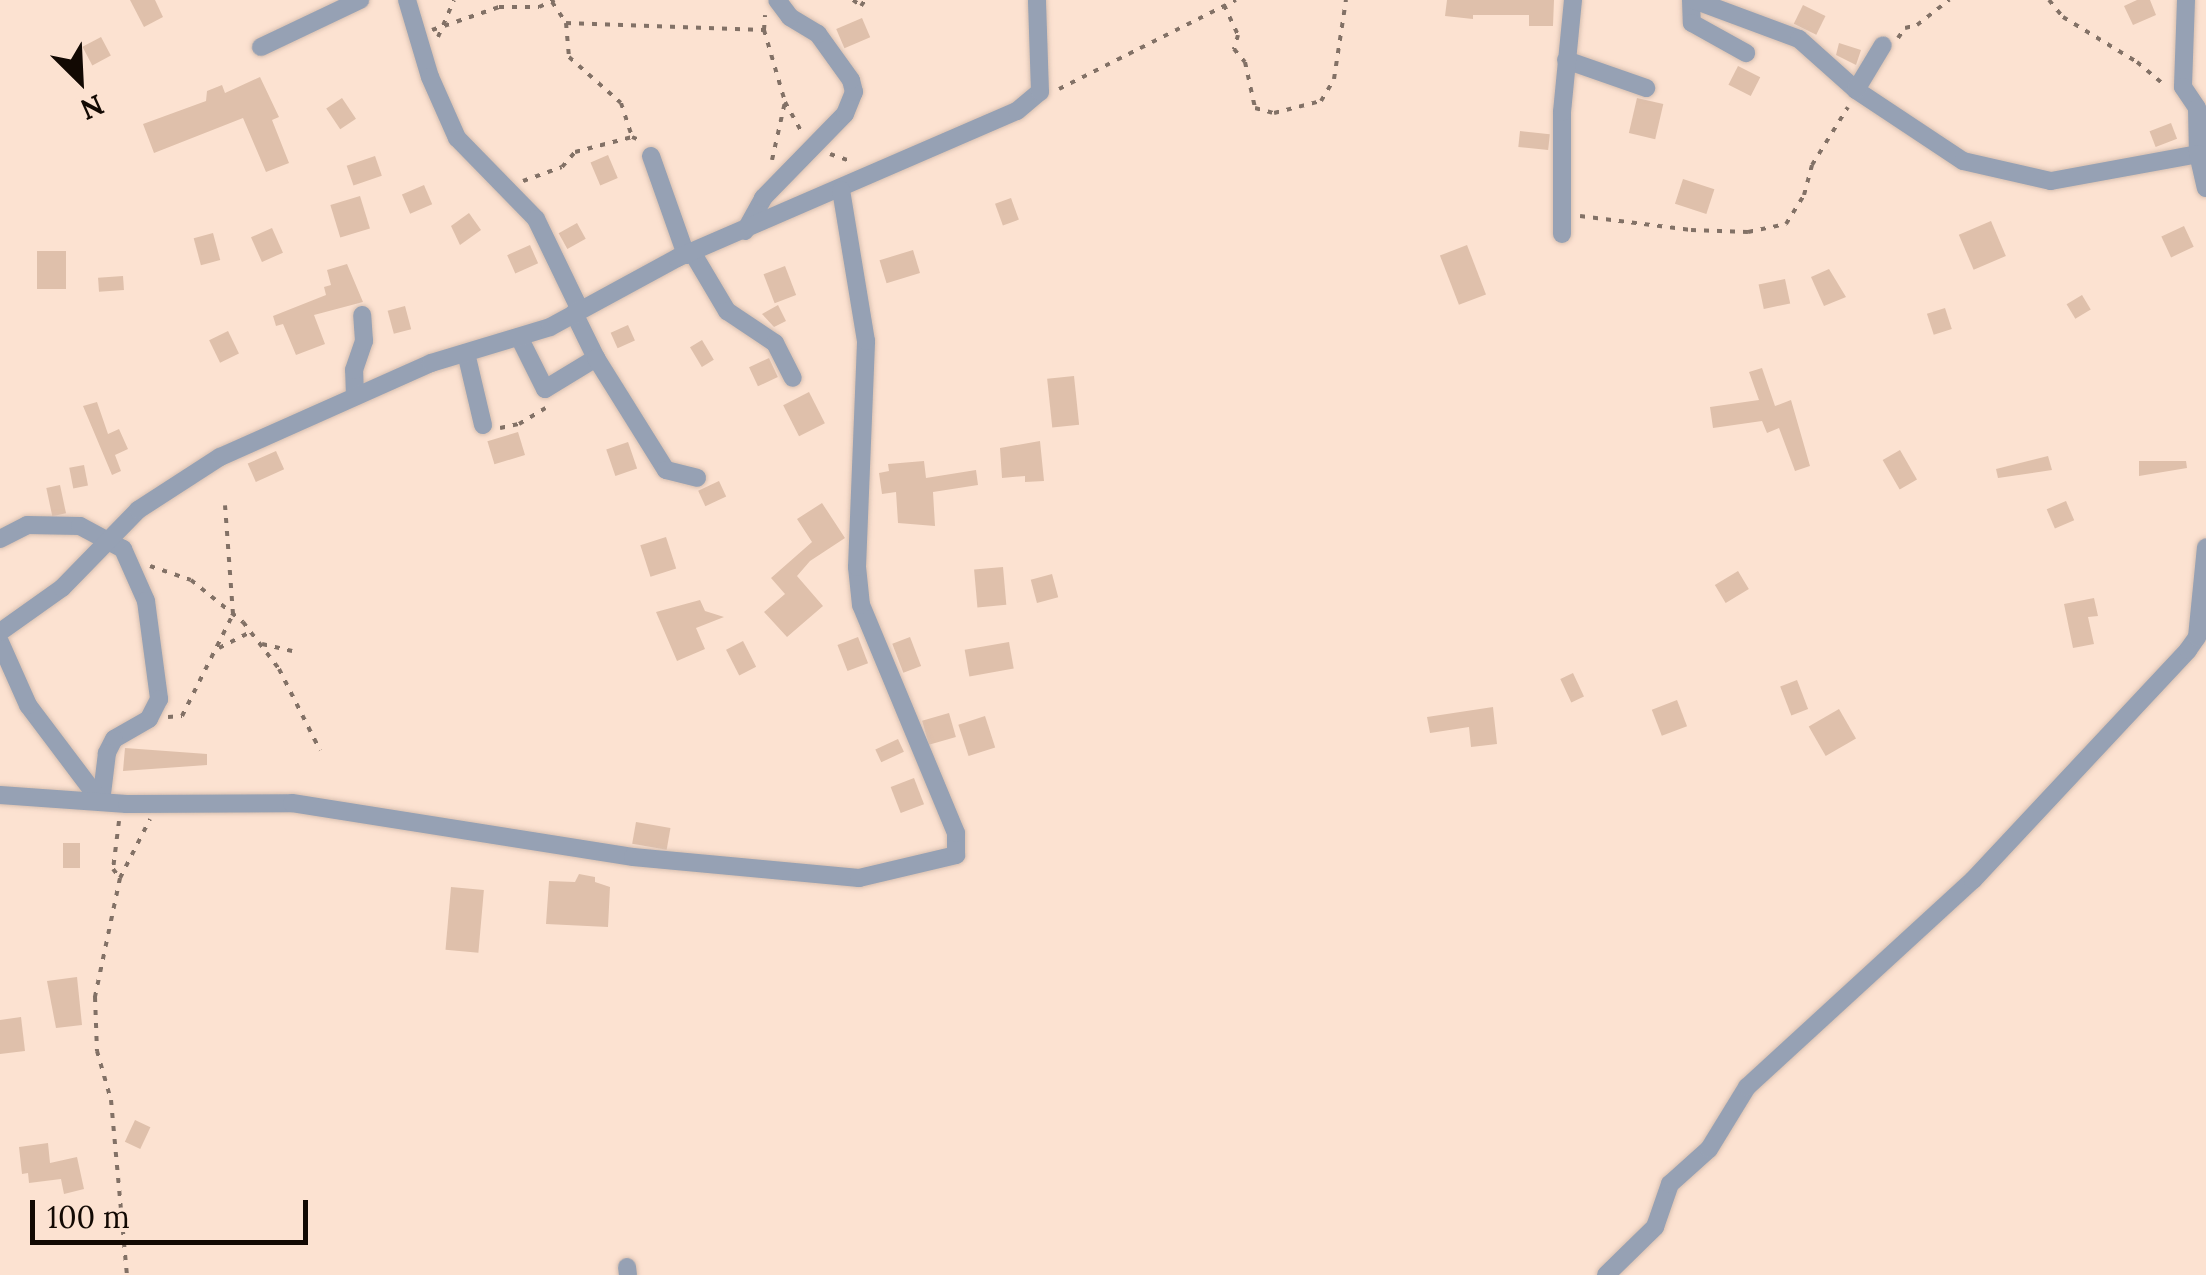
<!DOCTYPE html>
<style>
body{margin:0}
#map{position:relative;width:2206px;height:1275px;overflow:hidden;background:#fce2d1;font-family:Lora,serif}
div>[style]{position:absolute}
.building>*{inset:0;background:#dfc0ab;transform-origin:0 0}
.path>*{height:4px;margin-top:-2px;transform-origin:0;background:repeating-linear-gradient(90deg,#827166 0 5px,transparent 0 13px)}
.roads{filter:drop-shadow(0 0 2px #d7bfb0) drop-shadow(0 0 2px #d7bfb0)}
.street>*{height:18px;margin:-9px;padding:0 9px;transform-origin:9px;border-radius:9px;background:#96a1b4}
span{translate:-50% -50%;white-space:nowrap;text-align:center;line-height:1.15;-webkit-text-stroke:8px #fce2d1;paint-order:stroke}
.north{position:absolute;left:30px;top:30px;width:100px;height:100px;-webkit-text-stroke:8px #fce2d1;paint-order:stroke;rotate:156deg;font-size:28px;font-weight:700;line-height:40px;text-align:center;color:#120903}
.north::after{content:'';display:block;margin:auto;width:35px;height:45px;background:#120903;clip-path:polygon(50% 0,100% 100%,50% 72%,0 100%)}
.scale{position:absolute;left:30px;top:1200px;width:278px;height:45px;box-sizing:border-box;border:5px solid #120903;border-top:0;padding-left:12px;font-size:30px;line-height:35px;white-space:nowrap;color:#120903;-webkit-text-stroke:8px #fce2d1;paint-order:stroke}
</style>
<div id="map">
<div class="building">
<i style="clip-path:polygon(130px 0,155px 0,163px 17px,144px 27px)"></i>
<i style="clip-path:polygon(1447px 0,1554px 0,1553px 26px,1529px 26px,1529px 15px,1473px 15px,1473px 19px,1445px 16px)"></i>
<i style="clip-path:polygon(2137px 0,2150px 0,2156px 15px,2133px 25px,2124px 6px)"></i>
<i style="left:1803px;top:5px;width:25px;height:21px;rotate:26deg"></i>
<i style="left:862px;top:18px;width:21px;height:28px;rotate:67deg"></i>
<i style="left:101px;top:37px;width:21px;height:21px;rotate:62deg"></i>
<i style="clip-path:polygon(1839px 43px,1861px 50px,1856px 65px,1836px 55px)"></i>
<i style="left:1738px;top:66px;width:25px;height:21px;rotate:27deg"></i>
<i style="clip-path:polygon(260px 77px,279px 117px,272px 120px,289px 163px,266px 172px,243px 118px,154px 153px,143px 124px,206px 101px,207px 91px,222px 85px,225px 93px)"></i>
<i style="left:342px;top:98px;width:25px;height:19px;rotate:56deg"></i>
<i style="left:1637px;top:98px;width:27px;height:36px;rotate:13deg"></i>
<i style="left:2171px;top:123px;width:17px;height:23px;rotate:69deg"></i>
<i style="left:1520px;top:131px;width:30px;height:16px;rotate:6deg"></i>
<i style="left:608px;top:155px;width:25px;height:19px;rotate:67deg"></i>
<i style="left:375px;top:156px;width:21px;height:30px;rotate:71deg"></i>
<i style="left:1683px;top:179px;width:33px;height:26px;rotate:18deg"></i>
<i style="left:424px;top:185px;width:21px;height:24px;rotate:67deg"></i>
<i style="left:360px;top:196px;width:34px;height:31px;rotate:73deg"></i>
<i style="left:1011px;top:198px;width:23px;height:17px;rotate:70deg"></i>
<i style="clip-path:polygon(469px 213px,481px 230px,460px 245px,451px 226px)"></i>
<i style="left:1991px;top:221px;width:38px;height:35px;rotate:67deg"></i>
<i style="left:577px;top:223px;width:18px;height:21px;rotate:61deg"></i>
<i style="left:2184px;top:226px;width:23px;height:25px;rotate:65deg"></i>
<i style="left:272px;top:228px;width:27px;height:23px;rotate:66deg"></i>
<i style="left:213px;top:233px;width:28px;height:20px;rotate:75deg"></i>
<i style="left:530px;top:245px;width:20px;height:25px;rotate:66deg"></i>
<i style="left:1467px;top:245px;width:53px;height:29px;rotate:69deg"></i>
<i style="left:913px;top:250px;width:24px;height:35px;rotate:73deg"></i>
<i style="left:37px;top:251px;width:29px;height:38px"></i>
<i style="clip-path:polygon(347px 264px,363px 302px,314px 315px,325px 344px,296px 355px,283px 324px,276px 326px,273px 316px,326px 295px,324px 287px,331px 285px,327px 270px)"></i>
<i style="left:785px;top:266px;width:31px;height:23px;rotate:69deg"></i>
<i style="clip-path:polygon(1829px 269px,1846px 297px,1824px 306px,1811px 277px)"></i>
<i style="left:123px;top:276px;width:14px;height:25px;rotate:86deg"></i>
<i style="left:1785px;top:279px;width:25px;height:27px;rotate:78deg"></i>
<i style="left:2082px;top:295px;width:17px;height:18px;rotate:59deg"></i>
<i style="clip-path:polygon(778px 305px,786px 321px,774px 327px,762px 314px)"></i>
<i style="left:405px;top:306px;width:24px;height:18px;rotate:75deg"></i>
<i style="left:1945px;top:308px;width:22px;height:19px;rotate:72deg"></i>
<i style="left:628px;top:325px;width:17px;height:19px;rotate:66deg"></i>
<i style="left:228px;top:331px;width:25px;height:21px;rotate:64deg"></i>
<i style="left:702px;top:340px;width:23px;height:14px;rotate:59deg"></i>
<i style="left:769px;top:358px;width:21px;height:22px;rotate:65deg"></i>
<i style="clip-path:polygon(1762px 368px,1775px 406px,1791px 400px,1810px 466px,1795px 471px,1779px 428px,1767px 433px,1762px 421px,1713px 428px,1710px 407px,1759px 400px,1749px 372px)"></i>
<i style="left:1074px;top:376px;width:49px;height:27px;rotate:84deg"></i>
<i style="left:809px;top:392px;width:35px;height:29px;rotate:63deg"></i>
<i style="clip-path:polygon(97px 402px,108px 434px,119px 429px,128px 449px,115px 455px,121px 471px,112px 475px,83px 406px)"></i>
<i style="left:518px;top:432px;width:24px;height:32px;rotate:73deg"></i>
<i style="clip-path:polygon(1040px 441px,1044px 481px,1025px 482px,1025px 476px,1002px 478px,1000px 448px)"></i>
<i style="left:628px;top:442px;width:28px;height:23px;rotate:71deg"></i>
<i style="left:1900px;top:450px;width:34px;height:20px;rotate:60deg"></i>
<i style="left:276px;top:451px;width:20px;height:31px;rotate:66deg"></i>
<i style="clip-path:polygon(2048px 456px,2052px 470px,1998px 478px,1996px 469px)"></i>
<i style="clip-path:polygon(924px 461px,926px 478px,976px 470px,978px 485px,933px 492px,935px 526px,898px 523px,896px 492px,882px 494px,879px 473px,889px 471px,888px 464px)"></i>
<i style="clip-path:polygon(2139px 461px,2186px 461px,2187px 468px,2139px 476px)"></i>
<i style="left:84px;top:465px;width:21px;height:15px;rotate:79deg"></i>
<i style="left:719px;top:481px;width:17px;height:23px;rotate:65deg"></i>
<i style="left:60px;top:485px;width:29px;height:14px;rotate:78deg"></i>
<i style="left:2066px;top:501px;width:21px;height:21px;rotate:67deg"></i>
<i style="clip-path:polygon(822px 503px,845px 538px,810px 561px,797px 576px,823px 606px,787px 637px,764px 612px,785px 594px,771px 578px,812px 542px,797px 519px)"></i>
<i style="left:666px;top:537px;width:33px;height:27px;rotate:72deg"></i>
<i style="left:1003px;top:567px;width:38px;height:29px;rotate:85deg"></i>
<i style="left:1738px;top:571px;width:21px;height:27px;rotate:59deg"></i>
<i style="left:1052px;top:574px;width:24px;height:22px;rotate:75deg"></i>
<i style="clip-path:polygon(2094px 598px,2098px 616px,2088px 617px,2094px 644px,2073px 648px,2064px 604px)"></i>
<i style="clip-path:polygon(700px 600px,705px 611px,724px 617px,696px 628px,705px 649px,677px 661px,656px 612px)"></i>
<i style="left:858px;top:637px;width:28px;height:22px;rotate:69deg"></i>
<i style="left:910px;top:637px;width:31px;height:19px;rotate:69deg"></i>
<i style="left:743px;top:641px;width:29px;height:19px;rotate:63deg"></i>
<i style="left:1009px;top:642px;width:27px;height:45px;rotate:80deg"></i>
<i style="left:1573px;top:673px;width:26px;height:14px;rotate:65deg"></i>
<i style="left:1797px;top:680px;width:31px;height:18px;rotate:69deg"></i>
<i style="left:1677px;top:700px;width:28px;height:27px;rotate:69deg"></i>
<i style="clip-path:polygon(1493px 707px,1497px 744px,1471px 747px,1469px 727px,1430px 733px,1427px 717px)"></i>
<i style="left:1839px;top:709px;width:34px;height:35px;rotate:60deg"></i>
<i style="left:949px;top:713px;width:25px;height:28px;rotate:74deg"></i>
<i style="left:985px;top:716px;width:33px;height:28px;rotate:72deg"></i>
<i style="left:898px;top:739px;width:14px;height:25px;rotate:65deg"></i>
<i style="clip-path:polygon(125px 748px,207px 754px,207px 765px,123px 771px)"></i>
<i style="left:914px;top:778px;width:28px;height:25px;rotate:69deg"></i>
<i style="left:636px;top:822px;width:35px;height:22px;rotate:10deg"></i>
<i style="left:63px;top:843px;width:17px;height:25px"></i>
<i style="clip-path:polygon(579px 874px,595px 877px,595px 882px,610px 887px,608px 927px,546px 924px,549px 881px,575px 882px)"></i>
<i style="left:451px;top:887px;width:33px;height:63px;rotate:5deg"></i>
<i style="clip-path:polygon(77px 977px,82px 1025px,56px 1028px,47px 981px)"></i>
<i style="clip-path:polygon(21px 1017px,25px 1051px,0 1054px,0 1020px)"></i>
<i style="left:135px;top:1120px;width:17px;height:24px;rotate:25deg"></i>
<i style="clip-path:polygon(48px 1143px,50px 1163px,77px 1157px,84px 1189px,64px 1194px,61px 1179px,29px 1183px,28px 1173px,22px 1174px,19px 1147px)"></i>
</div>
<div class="path">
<i style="left:853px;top:0;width:10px;rotate:37deg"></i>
<i style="left:861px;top:6px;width:7px;rotate:-56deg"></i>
<i style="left:2049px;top:0;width:22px;rotate:51deg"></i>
<i style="left:2063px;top:17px;width:87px;rotate:31.3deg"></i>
<i style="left:2137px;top:62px;width:35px;rotate:40deg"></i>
<i style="left:552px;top:2px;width:25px;rotate:56deg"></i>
<i style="left:566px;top:23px;width:198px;rotate:2deg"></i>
<i style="left:764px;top:30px;width:15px;rotate:-86deg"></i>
<i style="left:1224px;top:5px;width:33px;rotate:65deg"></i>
<i style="left:1238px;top:35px;width:15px;rotate:106deg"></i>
<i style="left:1234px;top:49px;width:17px;rotate:50deg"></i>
<i style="left:1245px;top:62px;width:47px;rotate:77.7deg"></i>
<i style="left:1255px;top:108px;width:20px;rotate:15deg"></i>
<i style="left:1274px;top:113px;width:49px;rotate:-14.3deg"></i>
<i style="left:1321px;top:101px;width:26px;rotate:-59deg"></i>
<i style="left:1334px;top:79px;width:80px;rotate:-81.4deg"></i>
<i style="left:566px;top:23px;width:34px;rotate:85deg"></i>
<i style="left:569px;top:57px;width:69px;rotate:41.5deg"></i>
<i style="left:621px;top:103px;width:36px;rotate:72deg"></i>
<i style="left:432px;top:30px;width:71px;rotate:-18.9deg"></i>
<i style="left:499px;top:7px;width:40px"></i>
<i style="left:539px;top:7px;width:17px;rotate:-24deg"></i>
<i style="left:764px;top:30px;width:75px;rotate:73.7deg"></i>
<i style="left:785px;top:102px;width:35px;rotate:61deg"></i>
<i style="left:438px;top:37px;width:40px;rotate:-66.6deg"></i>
<i style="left:1898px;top:38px;width:12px;rotate:-55deg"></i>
<i style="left:1905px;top:28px;width:12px;rotate:-14deg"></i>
<i style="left:1917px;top:25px;width:41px;rotate:-38deg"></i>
<i style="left:1059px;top:89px;width:198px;rotate:-26.7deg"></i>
<i style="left:830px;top:154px;width:24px;rotate:19deg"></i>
<i style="left:772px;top:160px;width:59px;rotate:-77.4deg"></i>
<i style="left:523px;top:181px;width:41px;rotate:-19.7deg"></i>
<i style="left:562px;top:167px;width:20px;rotate:-49deg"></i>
<i style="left:575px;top:152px;width:59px;rotate:-14.7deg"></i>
<i style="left:632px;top:137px;width:11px;rotate:22deg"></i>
<i style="left:1580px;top:216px;width:112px;rotate:7.2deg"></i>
<i style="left:1691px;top:230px;width:57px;rotate:2deg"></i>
<i style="left:1748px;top:232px;width:39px;rotate:-12deg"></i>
<i style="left:1786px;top:224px;width:34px;rotate:-58deg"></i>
<i style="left:1804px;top:195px;width:31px;rotate:-75deg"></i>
<i style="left:1812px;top:165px;width:68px;rotate:-58.2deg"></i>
<i style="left:500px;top:428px;width:19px;rotate:-12deg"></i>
<i style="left:519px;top:424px;width:31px;rotate:-31deg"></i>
<i style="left:150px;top:566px;width:43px;rotate:18.9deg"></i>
<i style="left:191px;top:580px;width:67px;rotate:38.9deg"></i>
<i style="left:243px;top:622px;width:59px;rotate:52.5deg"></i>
<i style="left:279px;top:669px;width:91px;rotate:63.2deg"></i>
<i style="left:262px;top:644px;width:31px;rotate:13deg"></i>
<i style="left:219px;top:648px;width:35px;rotate:-27deg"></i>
<i style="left:168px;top:717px;width:14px;rotate:-4deg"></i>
<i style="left:182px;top:716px;width:114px;rotate:-63.4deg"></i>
<i style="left:233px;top:614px;width:109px;rotate:-94.2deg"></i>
<i style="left:119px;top:821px;width:48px;rotate:97.1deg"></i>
<i style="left:113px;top:869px;width:11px;rotate:52deg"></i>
<i style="left:120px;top:878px;width:66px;rotate:-63deg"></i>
<i style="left:120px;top:878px;width:122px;rotate:101.9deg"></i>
<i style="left:95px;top:997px;width:54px;rotate:87.9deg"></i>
<i style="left:97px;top:1051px;width:51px;rotate:74.1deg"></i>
<i style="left:111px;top:1100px;width:176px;rotate:84.8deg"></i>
</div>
<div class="roads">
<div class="street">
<i style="left:407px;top:0;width:80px;rotate:73.4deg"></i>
<i style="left:430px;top:77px;width:67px;rotate:66.1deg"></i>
<i style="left:457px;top:138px;width:113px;rotate:45.7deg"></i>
<i style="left:536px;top:219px;width:101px;rotate:64.2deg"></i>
<i style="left:1691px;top:0;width:23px;rotate:88deg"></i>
<i style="left:1692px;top:23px;width:62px;rotate:29.1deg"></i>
<i style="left:1694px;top:0;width:112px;rotate:20.4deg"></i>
<i style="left:1799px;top:39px;width:76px;rotate:41.8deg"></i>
<i style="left:1856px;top:90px;width:128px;rotate:33.6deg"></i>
<i style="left:1963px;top:161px;width:90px;rotate:12.8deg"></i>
<i style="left:2051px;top:181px;width:149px;rotate:-10.4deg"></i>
<i style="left:2186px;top:0;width:87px;rotate:92deg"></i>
<i style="left:2183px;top:87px;width:25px;rotate:56deg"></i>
<i style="left:2197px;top:108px;width:46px;rotate:88.8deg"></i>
<i style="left:2198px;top:154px;width:35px;rotate:77deg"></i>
<i style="left:261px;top:47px;width:110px;rotate:-25.4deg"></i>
<i style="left:1566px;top:60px;width:85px;rotate:19.3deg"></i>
<i style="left:1856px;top:90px;width:52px;rotate:-59deg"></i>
<i style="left:651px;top:156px;width:105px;rotate:70.5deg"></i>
<i style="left:745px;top:231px;width:38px;rotate:-61deg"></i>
<i style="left:763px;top:198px;width:117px;rotate:-45.7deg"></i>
<i style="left:845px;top:114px;width:24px;rotate:-68deg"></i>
<i style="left:854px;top:92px;width:12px;rotate:-104deg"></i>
<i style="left:851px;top:80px;width:57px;rotate:-125.7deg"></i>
<i style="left:818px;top:34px;width:33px;rotate:-149deg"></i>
<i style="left:790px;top:17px;width:21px;rotate:-127deg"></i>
<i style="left:1562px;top:234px;width:122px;rotate:-90deg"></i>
<i style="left:1562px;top:112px;width:113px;rotate:-84.4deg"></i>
<i style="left:692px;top:252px;width:69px;rotate:59.3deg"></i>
<i style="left:727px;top:311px;width:58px;rotate:33.7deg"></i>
<i style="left:775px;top:343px;width:39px;rotate:63deg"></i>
<i style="left:519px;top:337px;width:58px;rotate:63.4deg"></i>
<i style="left:545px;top:389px;width:60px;rotate:-31.3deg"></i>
<i style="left:596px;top:358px;width:50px;rotate:-116.1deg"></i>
<i style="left:466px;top:353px;width:74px;rotate:76.7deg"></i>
<i style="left:596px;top:358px;width:132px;rotate:58deg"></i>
<i style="left:666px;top:470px;width:32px;rotate:14deg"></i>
<i style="left:355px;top:396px;width:26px;rotate:-92deg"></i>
<i style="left:354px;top:370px;width:31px;rotate:-71deg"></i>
<i style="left:364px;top:341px;width:26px;rotate:-94deg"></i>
<i style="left:0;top:539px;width:30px;rotate:-27deg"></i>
<i style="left:27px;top:525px;width:53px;rotate:1.1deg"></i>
<i style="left:80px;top:526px;width:49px;rotate:28.1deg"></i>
<i style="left:123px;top:549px;width:57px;rotate:66.1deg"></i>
<i style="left:146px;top:601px;width:99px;rotate:82.4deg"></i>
<i style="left:159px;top:699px;width:22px;rotate:117deg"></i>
<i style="left:149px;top:719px;width:40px;rotate:150.3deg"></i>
<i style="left:114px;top:739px;width:16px;rotate:117deg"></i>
<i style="left:107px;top:753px;width:49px;rotate:97deg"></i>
<i style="left:101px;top:802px;width:121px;rotate:-127deg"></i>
<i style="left:28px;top:705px;width:69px;rotate:-114deg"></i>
<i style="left:0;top:632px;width:76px;rotate:-35.4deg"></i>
<i style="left:62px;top:588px;width:109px;rotate:-45.7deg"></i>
<i style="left:138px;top:510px;width:98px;rotate:-32.9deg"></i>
<i style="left:220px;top:457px;width:231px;rotate:-24deg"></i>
<i style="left:431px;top:363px;width:124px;rotate:-16.8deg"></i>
<i style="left:550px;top:327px;width:145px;rotate:-28.5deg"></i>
<i style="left:677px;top:258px;width:370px;rotate:-23.4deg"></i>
<i style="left:1017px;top:111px;width:30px;rotate:-40deg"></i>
<i style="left:1040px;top:92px;width:92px;rotate:-91.9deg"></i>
<i style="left:0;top:795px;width:127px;rotate:4.1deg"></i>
<i style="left:127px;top:804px;width:165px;rotate:-0.3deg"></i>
<i style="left:292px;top:803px;width:345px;rotate:9deg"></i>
<i style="left:633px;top:857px;width:227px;rotate:5.3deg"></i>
<i style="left:859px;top:878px;width:100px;rotate:-13.3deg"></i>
<i style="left:956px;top:855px;width:22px;rotate:-90deg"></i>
<i style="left:956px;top:833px;width:247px;rotate:-112.6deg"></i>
<i style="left:861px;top:605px;width:38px;rotate:-96deg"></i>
<i style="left:857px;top:567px;width:226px;rotate:-87.7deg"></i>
<i style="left:866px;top:341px;width:153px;rotate:-99.4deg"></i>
<i style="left:627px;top:1267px;width:8px;rotate:83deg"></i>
<i style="left:1606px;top:1275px;width:69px;rotate:-44.4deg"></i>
<i style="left:1655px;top:1227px;width:46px;rotate:-70.8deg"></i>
<i style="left:1670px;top:1184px;width:52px;rotate:-41.9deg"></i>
<i style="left:1709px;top:1149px;width:73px;rotate:-58.5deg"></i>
<i style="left:1747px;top:1087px;width:306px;rotate:-42.5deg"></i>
<i style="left:1973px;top:880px;width:315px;rotate:-46.9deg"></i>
<i style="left:2188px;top:650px;width:16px;rotate:-55deg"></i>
<i style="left:2197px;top:637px;width:90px;rotate:-84.3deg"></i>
</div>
</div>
<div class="north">N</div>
<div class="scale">100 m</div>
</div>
